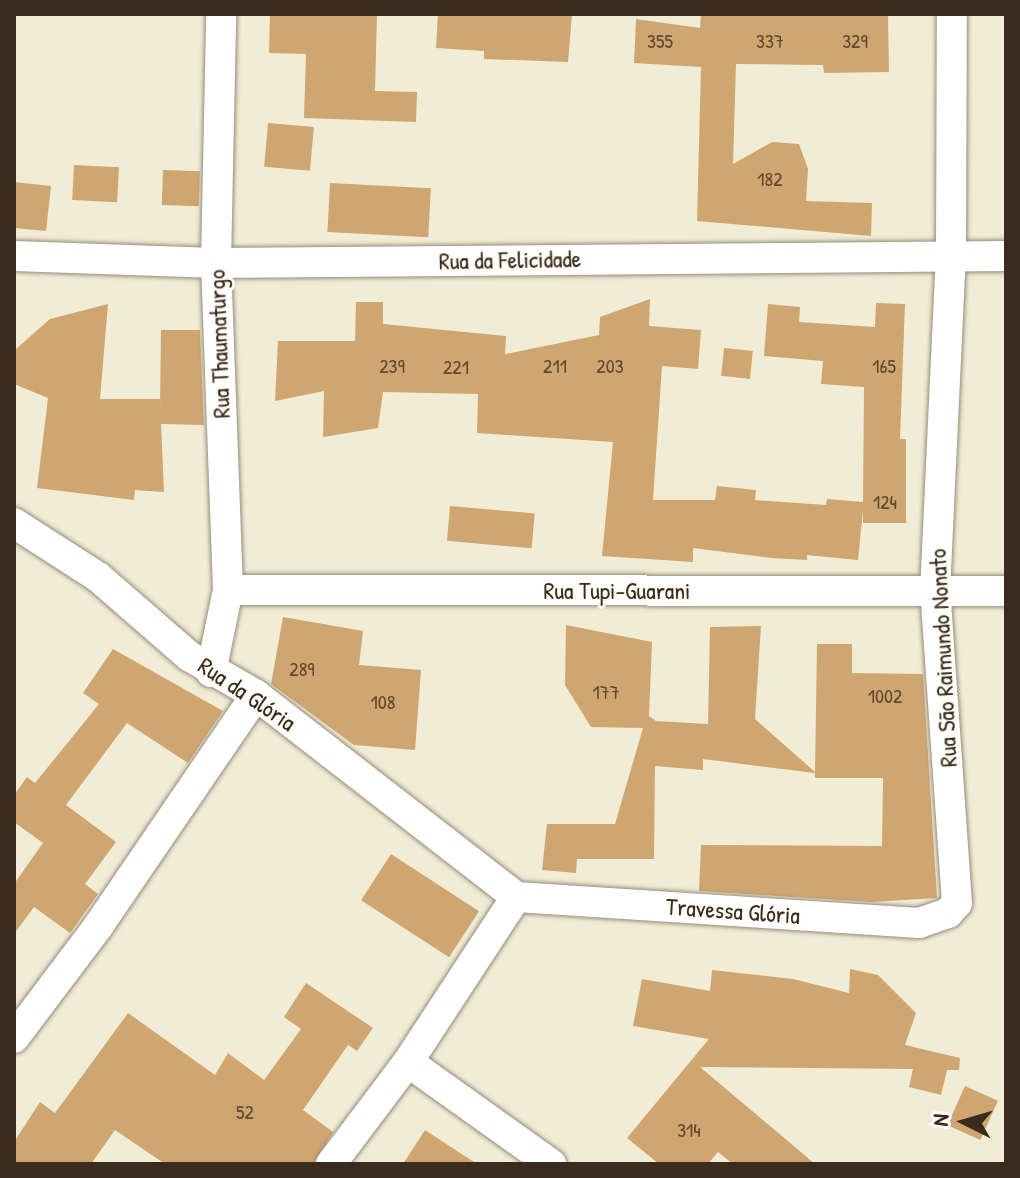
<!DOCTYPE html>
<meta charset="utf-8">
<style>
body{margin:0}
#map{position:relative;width:1020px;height:1178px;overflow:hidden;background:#f1ecd6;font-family:"Patrick Hand",sans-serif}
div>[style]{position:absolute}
.building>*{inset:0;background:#cfa670;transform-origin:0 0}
.roads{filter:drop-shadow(0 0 2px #968b7a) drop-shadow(0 0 2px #968b7a)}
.minor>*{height:30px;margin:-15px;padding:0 15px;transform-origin:15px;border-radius:15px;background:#fff}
span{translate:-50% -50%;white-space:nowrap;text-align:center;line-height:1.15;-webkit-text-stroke:6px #fdfcf7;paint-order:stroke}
.number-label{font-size:20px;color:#604932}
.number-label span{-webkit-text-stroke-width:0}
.street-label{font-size:24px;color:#3b2a1e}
.frame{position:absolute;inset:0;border:16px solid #3b2a1e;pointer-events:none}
.north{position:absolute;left:924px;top:1082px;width:80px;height:80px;-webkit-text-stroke:6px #fdfcf7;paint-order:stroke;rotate:275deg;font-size:22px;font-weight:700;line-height:32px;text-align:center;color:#3b2a1e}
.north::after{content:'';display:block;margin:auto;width:28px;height:36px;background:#3b2a1e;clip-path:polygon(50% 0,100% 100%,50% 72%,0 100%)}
</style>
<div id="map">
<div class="building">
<i style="clip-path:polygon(270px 14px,377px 14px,375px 91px,417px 92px,416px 122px,304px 118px,306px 54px,269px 53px)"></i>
<i style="clip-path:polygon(438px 14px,572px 14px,568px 62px,484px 59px,484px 51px,436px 48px)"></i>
<i style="clip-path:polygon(701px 14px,888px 14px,889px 72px,824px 73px,823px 65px,736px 64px,733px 164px,772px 142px,799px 144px,808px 169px,806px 201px,872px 203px,871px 236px,697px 221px,701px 67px,634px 63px,636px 19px,700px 28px)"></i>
<i style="left:268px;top:123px;width:46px;height:44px;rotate:5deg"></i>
<i style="left:74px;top:165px;width:45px;height:35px;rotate:3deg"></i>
<i style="left:163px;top:170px;width:37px;height:35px;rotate:2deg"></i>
<i style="clip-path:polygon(14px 182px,51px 186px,46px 231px,14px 228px)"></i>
<i style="left:330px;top:183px;width:101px;height:49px;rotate:3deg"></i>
<i style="clip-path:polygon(650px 299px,649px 326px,701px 330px,698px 369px,662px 366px,653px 500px,715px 500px,717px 486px,756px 490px,755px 500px,826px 505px,827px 499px,863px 502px,864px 387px,821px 384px,823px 361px,764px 356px,768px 304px,800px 307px,799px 322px,875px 327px,876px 303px,905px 304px,900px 439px,906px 439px,906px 523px,863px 523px,863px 510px,858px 560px,807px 555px,807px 560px,771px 558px,693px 548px,693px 562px,602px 556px,613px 442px,477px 433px,478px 394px,383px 392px,378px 428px,323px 437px,324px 391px,275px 401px,278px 341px,355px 341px,356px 302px,383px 302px,383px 324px,506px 336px,505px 354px,599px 335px,600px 317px)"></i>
<i style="clip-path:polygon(108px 304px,100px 399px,160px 399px,160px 408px,161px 330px,200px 330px,204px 425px,161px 424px,164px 492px,135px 490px,134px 500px,37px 488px,48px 398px,14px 384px,16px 349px,50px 319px)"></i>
<i style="left:724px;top:348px;width:29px;height:28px;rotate:6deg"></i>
<i style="left:450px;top:506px;width:85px;height:35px;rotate:5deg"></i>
<i style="clip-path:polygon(283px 617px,363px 631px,359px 665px,421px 670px,415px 750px,354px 745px,271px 684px)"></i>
<i style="clip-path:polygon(566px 625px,652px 642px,649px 716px,656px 721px,708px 724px,710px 627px,761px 626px,755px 719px,815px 772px,817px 644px,852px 644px,852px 673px,923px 674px,937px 898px,871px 902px,699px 891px,701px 845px,882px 846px,883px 778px,815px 778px,815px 773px,703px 759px,703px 770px,655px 766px,654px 859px,577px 859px,576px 873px,542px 870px,547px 824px,615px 824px,643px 728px,591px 727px,565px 685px)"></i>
<i style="clip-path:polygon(113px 649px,223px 711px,188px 763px,127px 723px,66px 805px,116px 842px,85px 884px,98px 894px,70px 933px,34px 907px,14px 934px,14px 884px,43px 843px,14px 822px,14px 795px,27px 777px,35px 783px,99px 704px,83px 693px)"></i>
<i style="left:391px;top:854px;width:105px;height:55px;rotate:33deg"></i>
<i style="clip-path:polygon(850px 969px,878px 975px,916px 1013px,905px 1045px,960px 1058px,959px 1070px,947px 1070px,941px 1095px,909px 1087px,913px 1069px,700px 1067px,815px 1164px,733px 1164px,718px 1152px,708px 1164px,659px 1164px,627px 1138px,709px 1039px,633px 1026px,642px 979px,710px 991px,712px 970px,793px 979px,849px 993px)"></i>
<i style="clip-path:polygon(306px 983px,373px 1028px,357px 1051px,348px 1045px,303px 1110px,333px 1132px,313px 1164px,165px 1164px,115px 1130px,91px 1164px,14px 1164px,14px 1142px,40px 1102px,55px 1113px,128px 1013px,215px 1075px,228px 1053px,264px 1080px,301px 1029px,284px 1017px)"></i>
<i style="left:965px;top:1086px;width:36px;height:43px;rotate:24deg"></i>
<i style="clip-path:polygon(425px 1130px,477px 1164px,403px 1164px)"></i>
</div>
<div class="roads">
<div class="minor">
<i style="left:14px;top:256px;width:202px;rotate:2deg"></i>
<i style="left:216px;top:263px;width:790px;rotate:-0.51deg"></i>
<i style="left:14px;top:523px;width:100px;rotate:32.7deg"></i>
<i style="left:98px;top:577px;width:121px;rotate:41deg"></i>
<i style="left:189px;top:656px;width:78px;rotate:30.2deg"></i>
<i style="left:256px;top:695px;width:329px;rotate:37.8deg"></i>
<i style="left:228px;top:590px;width:778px;rotate:0.07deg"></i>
<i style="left:211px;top:672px;width:84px;rotate:-78.3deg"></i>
<i style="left:228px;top:590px;width:327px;rotate:-92.1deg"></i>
<i style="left:216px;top:263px;width:249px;rotate:-88.8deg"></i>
<i style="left:516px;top:897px;width:404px;rotate:3.7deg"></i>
<i style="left:919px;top:923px;width:31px;rotate:-19deg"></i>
<i style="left:948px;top:913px;width:13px;rotate:-48deg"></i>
<i style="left:957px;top:903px;width:312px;rotate:-94deg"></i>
<i style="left:935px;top:592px;width:336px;rotate:-87.3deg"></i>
<i style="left:951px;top:256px;width:242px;rotate:-89.8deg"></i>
<i style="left:14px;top:1038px;width:141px;rotate:-53deg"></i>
<i style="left:99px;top:925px;width:278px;rotate:-55.7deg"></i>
<i style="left:408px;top:1062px;width:176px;rotate:35.5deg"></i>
<i style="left:331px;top:1164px;width:128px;rotate:-53deg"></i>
<i style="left:408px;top:1062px;width:197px;rotate:-56.8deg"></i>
</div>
</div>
<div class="number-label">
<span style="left:660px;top:40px">355</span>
<span style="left:770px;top:40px">337</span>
<span style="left:855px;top:40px">329</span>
<span style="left:770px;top:178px">182</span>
<span style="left:392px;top:365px">239</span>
<span style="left:555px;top:365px">211</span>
<span style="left:610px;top:365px">203</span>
<span style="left:884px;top:365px">165</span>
<span style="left:456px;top:366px">221</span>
<span style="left:885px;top:501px">124</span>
<span style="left:302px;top:668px">289</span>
<span style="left:606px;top:691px">177</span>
<span style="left:885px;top:695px">1002</span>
<span style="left:383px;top:701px">108</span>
<span style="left:245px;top:1111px">52</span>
<span style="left:689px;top:1129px">314</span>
</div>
<div class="street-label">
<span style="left:510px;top:260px;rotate:-1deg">Rua da Felicidade</span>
<span style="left:219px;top:344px;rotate:-92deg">Rua Thaumaturgo</span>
<span style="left:617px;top:591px">Rua Tupi-Guarani</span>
<span style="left:943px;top:658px;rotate:-93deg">Rua São Raimundo Nonato</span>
<span style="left:247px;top:694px;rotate:34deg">Rua da Glória</span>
<span style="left:733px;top:911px;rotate:4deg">Travessa Glória</span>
</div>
<div class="frame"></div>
<div class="north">N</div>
</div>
